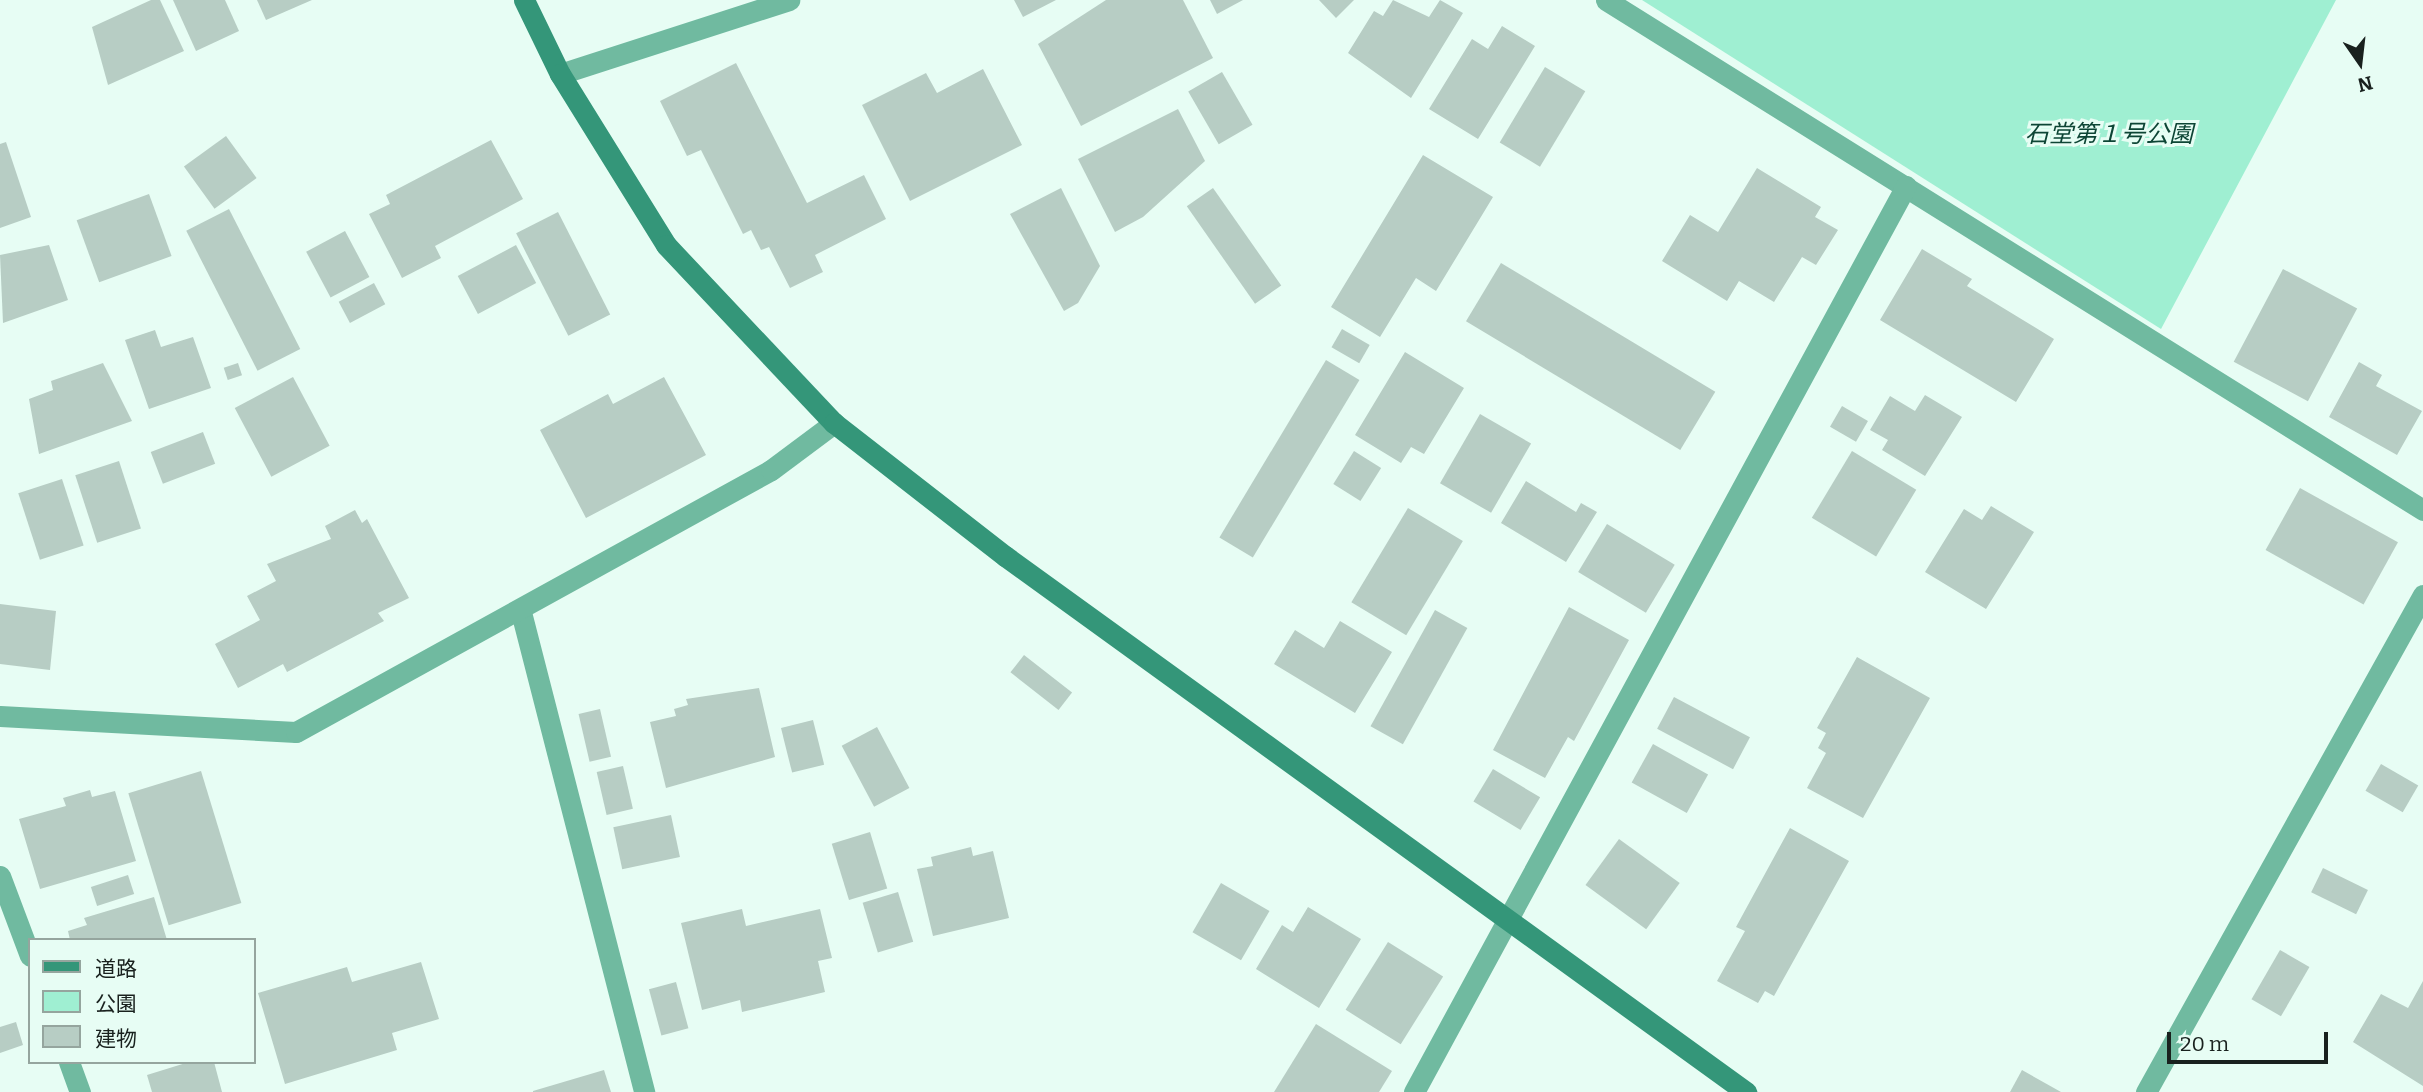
<!DOCTYPE html>
<meta charset="utf-8">
<style>
body{margin:0}
#map{position:relative;width:2423px;height:1092px;overflow:hidden;background:#e7fdf4;font-family:Bitter,"Noto Sans JP",serif}
div>[style]{position:absolute}
.green>*{inset:0;background:#9fefd2}
.building>*{inset:0;background:#b7cdc4;transform-origin:0 0}
.street>*{height:21px;margin:-10.5px;padding:0 10.5px;transform-origin:10.5px;border-radius:10.5px;background:#70baa0}
.secondary>*{height:21px;margin:-10.5px;padding:0 10.5px;transform-origin:10.5px;border-radius:10.5px;background:#349679}
span{translate:-50% -50%;white-space:nowrap;text-align:center;line-height:1.15;-webkit-text-stroke:6px #e7fdf4;paint-order:stroke}
.park-label{font-size:24px;color:#0d4535;font-style:italic}
.legend{position:absolute;left:28px;top:938px;width:228px;height:126px;box-sizing:border-box;background:#e7fdf4;border:2px solid #95a59e;margin:0;padding:9px 12px;list-style:none;font-size:21px;color:#19211e}
.legend li{display:flex;align-items:center;gap:14px;height:35px}
.legend b{width:35px;border:2px solid #95a59e}
.north{position:absolute;left:2325px;top:28px;width:70px;height:70px;-webkit-text-stroke:5px #e7fdf4;paint-order:stroke;rotate:166deg;font-size:19px;font-weight:700;line-height:28px;text-align:center;color:#19211e}
.north::after{content:'';display:block;margin:auto;width:24px;height:32px;background:#19211e;clip-path:polygon(50% 0,100% 100%,50% 72%,0 100%)}
.scale{position:absolute;left:2167px;top:1032px;width:161px;height:32px;box-sizing:border-box;border:4px solid #19211e;border-top:0;padding-left:9px;font-size:21px;line-height:24px;white-space:nowrap;color:#19211e;-webkit-text-stroke:5px #e7fdf4;paint-order:stroke}
</style>
<div id="map">
<div class="green">
<i style="clip-path:polygon(1642px 0,2336px 0,2161px 329px)"></i>
</div>
<div class="building">
<i style="clip-path:polygon(151px 0,160px 0,184px 51px,108px 85px,92px 27px)"></i>
<i style="clip-path:polygon(173px 0,225px 0,239px 31px,196px 51px)"></i>
<i style="clip-path:polygon(257px 0,312px 0,266px 20px)"></i>
<i style="clip-path:polygon(1014px 0,1056px 0,1023px 17px)"></i>
<i style="clip-path:polygon(1106px 0,1183px 0,1213px 58px,1081px 126px,1038px 44px)"></i>
<i style="clip-path:polygon(1210px 0,1243px 0,1217px 14px)"></i>
<i style="clip-path:polygon(1319px 0,1354px 0,1336px 18px)"></i>
<i style="clip-path:polygon(1393px 0,1429px 17px,1440px 0,1463px 13px,1411px 98px,1348px 53px,1374px 11px,1383px 16px)"></i>
<i style="clip-path:polygon(1502px 26px,1535px 46px,1478px 139px,1429px 109px,1472px 39px,1488px 49px)"></i>
<i style="clip-path:polygon(736px 63px,807px 203px,864px 175px,886px 219px,815px 255px,823px 272px,790px 288px,769px 247px,761px 250px,751px 230px,743px 234px,701px 150px,687px 156px,660px 101px)"></i>
<i style="left:1545px;top:67px;width:47px;height:88px;rotate:31deg"></i>
<i style="clip-path:polygon(983px 69px,1022px 145px,910px 201px,862px 105px,926px 73px,937px 93px)"></i>
<i style="left:1222px;top:72px;width:61px;height:39px;rotate:60deg"></i>
<i style="clip-path:polygon(1178px 109px,1205px 161px,1143px 217px,1115px 232px,1078px 159px)"></i>
<i style="left:226px;top:136px;width:52px;height:52px;rotate:54deg"></i>
<i style="clip-path:polygon(491px 140px,523px 199px,435px 246px,441px 258px,402px 278px,369px 214px,390px 204px,386px 195px)"></i>
<i style="clip-path:polygon(6px 142px,31px 217px,0 228px,0 144px)"></i>
<i style="clip-path:polygon(1423px 155px,1493px 197px,1436px 291px,1416px 278px,1380px 337px,1331px 307px)"></i>
<i style="clip-path:polygon(1757px 168px,1821px 207px,1815px 217px,1838px 230px,1816px 265px,1802px 257px,1774px 302px,1739px 281px,1727px 301px,1662px 261px,1690px 215px,1718px 232px)"></i>
<i style="clip-path:polygon(1061px 188px,1100px 266px,1078px 303px,1064px 311px,1010px 214px)"></i>
<i style="left:1213px;top:188px;width:119px;height:32px;rotate:55deg"></i>
<i style="left:149px;top:194px;width:66px;height:77px;rotate:70deg"></i>
<i style="left:229px;top:209px;width:157px;height:48px;rotate:63deg"></i>
<i style="left:558px;top:212px;width:115px;height:47px;rotate:63deg"></i>
<i style="left:345px;top:231px;width:52px;height:44px;rotate:62deg"></i>
<i style="clip-path:polygon(49px 245px,68px 300px,3px 323px,0 255px)"></i>
<i style="left:516px;top:245px;width:43px;height:66px;rotate:62deg"></i>
<i style="clip-path:polygon(1922px 249px,1972px 279px,1967px 286px,2054px 339px,2016px 402px,1880px 320px)"></i>
<i style="left:1501px;top:263px;width:250px;height:68px;rotate:31deg"></i>
<i style="left:2283px;top:269px;width:84px;height:105px;rotate:28deg"></i>
<i style="left:374px;top:283px;width:24px;height:40px;rotate:62deg"></i>
<i style="left:1342px;top:329px;width:32px;height:21px;rotate:30deg"></i>
<i style="clip-path:polygon(155px 330px,161px 347px,193px 337px,211px 388px,149px 409px,125px 340px)"></i>
<i style="clip-path:polygon(1405px 352px,1464px 388px,1424px 454px,1411px 447px,1401px 463px,1355px 435px)"></i>
<i style="left:1326px;top:360px;width:39px;height:207px;rotate:31deg"></i>
<i style="clip-path:polygon(2359px 362px,2382px 375px,2376px 386px,2422px 411px,2397px 455px,2329px 417px)"></i>
<i style="clip-path:polygon(103px 363px,132px 421px,39px 454px,29px 399px,53px 390px,51px 381px)"></i>
<i style="left:238px;top:363px;width:13px;height:15px;rotate:72deg"></i>
<i style="left:293px;top:377px;width:78px;height:66px;rotate:62deg"></i>
<i style="clip-path:polygon(664px 377px,706px 455px,586px 518px,540px 430px,608px 394px,613px 404px)"></i>
<i style="clip-path:polygon(1925px 395px,1962px 417px,1925px 476px,1882px 450px,1888px 440px,1870px 430px,1890px 396px,1915px 411px)"></i>
<i style="left:1842px;top:406px;width:30px;height:24px;rotate:30deg"></i>
<i style="left:1480px;top:414px;width:59px;height:80px;rotate:30deg"></i>
<i style="left:203px;top:432px;width:34px;height:56px;rotate:69deg"></i>
<i style="left:1354px;top:451px;width:32px;height:39px;rotate:32deg"></i>
<i style="left:1852px;top:451px;width:75px;height:78px;rotate:31deg"></i>
<i style="left:119px;top:461px;width:71px;height:46px;rotate:72deg"></i>
<i style="left:62px;top:479px;width:70px;height:46px;rotate:72deg"></i>
<i style="clip-path:polygon(1526px 481px,1576px 512px,1581px 503px,1597px 512px,1566px 562px,1501px 523px)"></i>
<i style="left:2300px;top:488px;width:112px;height:71px;rotate:29deg"></i>
<i style="clip-path:polygon(1991px 506px,2034px 532px,1986px 609px,1925px 572px,1964px 509px,1982px 520px)"></i>
<i style="left:1408px;top:508px;width:64px;height:110px;rotate:31deg"></i>
<i style="clip-path:polygon(355px 510px,362px 523px,367px 519px,409px 598px,378px 613px,384px 621px,287px 672px,283px 664px,238px 688px,215px 644px,260px 620px,247px 596px,276px 581px,267px 564px,331px 539px,325px 526px)"></i>
<i style="left:1607px;top:524px;width:79px;height:56px;rotate:31deg"></i>
<i style="clip-path:polygon(0 604px,56px 611px,50px 670px,0 664px)"></i>
<i style="clip-path:polygon(1569px 607px,1629px 640px,1574px 741px,1568px 737px,1545px 778px,1493px 750px)"></i>
<i style="left:1435px;top:610px;width:37px;height:133px;rotate:29deg"></i>
<i style="clip-path:polygon(1340px 621px,1392px 652px,1355px 713px,1274px 664px,1295px 630px,1324px 648px)"></i>
<i style="left:1024px;top:655px;width:61px;height:22px;rotate:38deg"></i>
<i style="clip-path:polygon(1857px 657px,1930px 698px,1863px 818px,1807px 788px,1826px 753px,1818px 748px,1826px 733px,1817px 728px)"></i>
<i style="clip-path:polygon(759px 688px,775px 757px,666px 788px,650px 722px,676px 716px,674px 709px,688px 705px,686px 699px)"></i>
<i style="left:1674px;top:697px;width:86px;height:36px;rotate:28deg"></i>
<i style="left:600px;top:709px;width:49px;height:22px;rotate:77deg"></i>
<i style="left:813px;top:720px;width:46px;height:33px;rotate:76deg"></i>
<i style="left:877px;top:727px;width:69px;height:40px;rotate:62deg"></i>
<i style="left:1653px;top:744px;width:63px;height:44px;rotate:29deg"></i>
<i style="left:2381px;top:764px;width:43px;height:31px;rotate:30deg"></i>
<i style="left:623px;top:766px;width:44px;height:27px;rotate:77deg"></i>
<i style="left:1493px;top:769px;width:55px;height:38px;rotate:31deg"></i>
<i style="left:201px;top:771px;width:138px;height:76px;rotate:73deg"></i>
<i style="clip-path:polygon(90px 790px,92px 797px,115px 791px,136px 861px,40px 889px,19px 819px,66px 806px,63px 798px)"></i>
<i style="left:671px;top:815px;width:43px;height:59px;rotate:78deg"></i>
<i style="clip-path:polygon(1790px 828px,1849px 861px,1774px 996px,1765px 991px,1758px 1003px,1717px 981px,1745px 931px,1736px 927px)"></i>
<i style="left:870px;top:832px;width:59px;height:40px;rotate:73deg"></i>
<i style="left:1619px;top:839px;width:75px;height:57px;rotate:36deg"></i>
<i style="clip-path:polygon(971px 847px,973px 856px,993px 851px,1009px 918px,933px 936px,917px 869px,933px 866px,931px 857px)"></i>
<i style="left:2323px;top:868px;width:50px;height:27px;rotate:26deg"></i>
<i style="left:128px;top:875px;width:20px;height:39px;rotate:72deg"></i>
<i style="left:1221px;top:883px;width:56px;height:57px;rotate:30deg"></i>
<i style="left:898px;top:892px;width:52px;height:37px;rotate:73deg"></i>
<i style="clip-path:polygon(154px 897px,167px 940px,70px 940px,68px 931px,87px 925px,84px 918px)"></i>
<i style="clip-path:polygon(1308px 907px,1361px 939px,1319px 1008px,1256px 969px,1282px 925px,1293px 932px)"></i>
<i style="clip-path:polygon(742px 909px,746px 926px,820px 909px,832px 958px,818px 961px,825px 992px,742px 1012px,740px 1000px,702px 1010px,681px 923px)"></i>
<i style="left:1388px;top:942px;width:65px;height:80px;rotate:32deg"></i>
<i style="left:2280px;top:950px;width:34px;height:57px;rotate:30deg"></i>
<i style="clip-path:polygon(421px 962px,439px 1019px,392px 1033px,397px 1050px,285px 1084px,258px 993px,347px 967px,352px 982px)"></i>
<i style="clip-path:polygon(2423px 981px,2423px 1086px,2353px 1042px,2381px 994px,2408px 1008px)"></i>
<i style="left:676px;top:982px;width:48px;height:28px;rotate:75deg"></i>
<i style="clip-path:polygon(16px 1022px,23px 1045px,0 1053px,0 1027px)"></i>
<i style="clip-path:polygon(1316px 1024px,1392px 1071px,1379px 1092px,1274px 1092px)"></i>
<i style="clip-path:polygon(189px 1062px,214px 1062px,222px 1092px,152px 1092px,147px 1075px)"></i>
<i style="clip-path:polygon(604px 1070px,611px 1092px,533px 1092px,533px 1091px)"></i>
<i style="clip-path:polygon(2022px 1070px,2061px 1092px,2010px 1092px)"></i>
</div>
<div class="street">
<i style="left:1606px;top:0;width:963px;rotate:31.97deg"></i>
<i style="left:560px;top:74px;width:241px;rotate:-17.9deg"></i>
<i style="left:521px;top:612px;width:496px;rotate:75.6deg"></i>
<i style="left:0;top:716px;width:296px;rotate:3.1deg"></i>
<i style="left:296px;top:732px;width:542px;rotate:-28.88deg"></i>
<i style="left:771px;top:470px;width:79px;rotate:-36.7deg"></i>
<i style="left:0;top:876px;width:85px;rotate:69.4deg"></i>
<i style="left:69px;top:1062px;width:32px;rotate:70deg"></i>
<i style="left:1414px;top:1092px;width:1031px;rotate:-61.5deg"></i>
<i style="left:2146px;top:1092px;width:569px;rotate:-60.87deg"></i>
</div>
<div class="secondary">
<i style="left:524px;top:0;width:82px;rotate:64.1deg"></i>
<i style="left:560px;top:74px;width:201px;rotate:58.2deg"></i>
<i style="left:666px;top:245px;width:245px;rotate:46.7deg"></i>
<i style="left:834px;top:423px;width:217px;rotate:37.9deg"></i>
<i style="left:1005px;top:556px;width:915px;rotate:35.88deg"></i>
</div>
<div class="park-label">
<span style="left:2109px;top:135px">石堂第１号公園</span>
</div>
<ul class="legend">
<li><b style="height:9px;background:#349679"></b>道路</li>
<li><b style="height:19px;background:#9fefd2"></b>公園</li>
<li><b style="height:19px;background:#b7cdc4"></b>建物</li>
</ul>
<div class="north">N</div>
<div class="scale">20 m</div>
</div>
